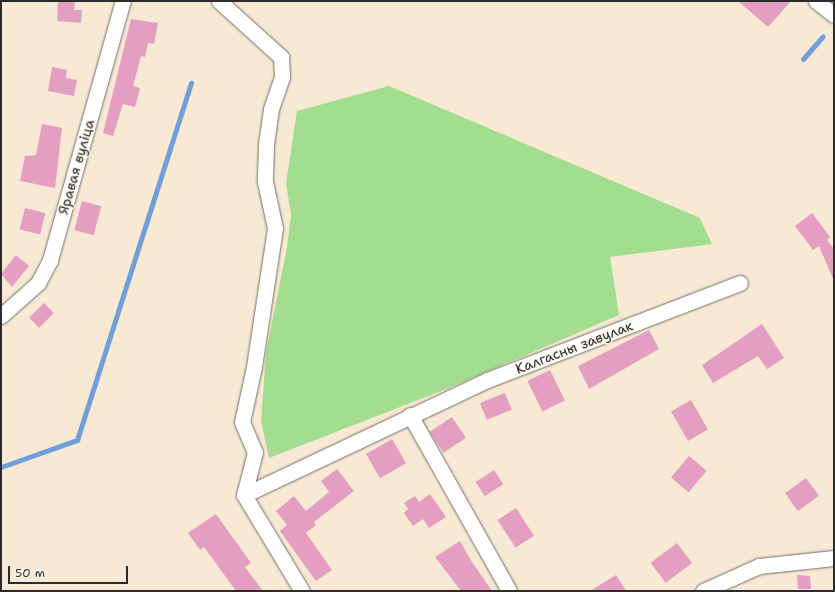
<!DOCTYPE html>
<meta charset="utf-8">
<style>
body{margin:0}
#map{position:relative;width:835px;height:592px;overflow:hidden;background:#f8e9d5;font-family:"Shantell Sans",sans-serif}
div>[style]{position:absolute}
.green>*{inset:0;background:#a3dd8f}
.stream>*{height:5px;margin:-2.5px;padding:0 2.5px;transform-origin:2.5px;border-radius:2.5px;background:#719fda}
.building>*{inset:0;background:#e39ec1;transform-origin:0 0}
.roads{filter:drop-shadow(0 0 1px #736e66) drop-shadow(0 0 1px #736e66)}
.minor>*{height:15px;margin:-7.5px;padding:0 7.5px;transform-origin:7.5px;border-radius:7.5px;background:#fff}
span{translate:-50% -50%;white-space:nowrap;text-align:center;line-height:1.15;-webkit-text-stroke:3px #fbf7ec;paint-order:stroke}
.street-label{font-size:14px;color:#2b2b2b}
.frame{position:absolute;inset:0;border:2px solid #2b2b2b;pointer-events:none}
.scale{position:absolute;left:8px;top:566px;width:120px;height:18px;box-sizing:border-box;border:2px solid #2b2b2b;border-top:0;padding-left:5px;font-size:12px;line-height:14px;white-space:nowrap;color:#2b2b2b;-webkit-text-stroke:3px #fbf7ec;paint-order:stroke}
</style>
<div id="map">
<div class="green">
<i style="clip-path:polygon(389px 86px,700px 218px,712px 244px,610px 257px,619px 315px,449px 388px,269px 458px,261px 421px,266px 353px,287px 247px,291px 215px,286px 183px,297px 111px)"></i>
</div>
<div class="stream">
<i style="left:803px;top:59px;width:30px;rotate:-49deg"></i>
<i style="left:1px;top:467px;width:81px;rotate:-19.6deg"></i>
<i style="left:77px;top:440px;width:375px;rotate:-72.3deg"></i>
</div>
<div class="building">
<i style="clip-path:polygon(58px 1px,75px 1px,74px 10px,82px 10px,81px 23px,57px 21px)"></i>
<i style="clip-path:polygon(738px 1px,791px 1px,768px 27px)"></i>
<i style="clip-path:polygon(131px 19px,158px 23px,154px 44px,148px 43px,145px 57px,141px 56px,133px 86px,140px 88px,135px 107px,123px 104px,113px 136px,103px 133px)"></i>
<i style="clip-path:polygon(52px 67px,67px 70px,66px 78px,77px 80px,74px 96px,48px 91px)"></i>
<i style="clip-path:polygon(42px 124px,62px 128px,55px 188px,20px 181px,25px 156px,36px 155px)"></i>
<i style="left:82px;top:201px;width:20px;height:30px;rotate:15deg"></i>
<i style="left:25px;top:208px;width:21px;height:22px;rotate:14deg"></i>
<i style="clip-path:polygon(812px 213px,830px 237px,827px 240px,834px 249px,834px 281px,819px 246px,813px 250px,795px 226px)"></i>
<i style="clip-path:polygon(16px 255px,29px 266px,12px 287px,1px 274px)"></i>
<i style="left:44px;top:303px;width:14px;height:21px;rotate:45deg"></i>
<i style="clip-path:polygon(762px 324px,784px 358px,767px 369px,758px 356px,713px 383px,702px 365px)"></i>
<i style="clip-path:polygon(649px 330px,659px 349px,589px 389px,578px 366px)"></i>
<i style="left:550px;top:370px;width:34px;height:25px;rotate:64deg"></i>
<i style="left:505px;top:393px;width:18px;height:27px;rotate:68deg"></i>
<i style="left:691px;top:400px;width:34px;height:23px;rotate:60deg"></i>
<i style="left:452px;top:417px;width:25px;height:27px;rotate:56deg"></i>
<i style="left:392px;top:439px;width:28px;height:30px;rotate:60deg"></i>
<i style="left:689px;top:456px;width:23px;height:28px;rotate:40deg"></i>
<i style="clip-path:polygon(337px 469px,354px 491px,314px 522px,316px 525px,306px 533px,332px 570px,316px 581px,280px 531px,287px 525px,276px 511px,294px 496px,306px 511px,329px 492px,321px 481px)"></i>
<i style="left:494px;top:470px;width:17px;height:22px;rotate:57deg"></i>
<i style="left:806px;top:478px;width:22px;height:26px;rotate:54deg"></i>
<i style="clip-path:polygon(430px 494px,446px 517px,429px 528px,423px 519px,413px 526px,404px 513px,408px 509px,404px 503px,415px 496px,419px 502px)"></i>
<i style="left:516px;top:508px;width:33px;height:22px;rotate:57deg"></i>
<i style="clip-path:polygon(216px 514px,251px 563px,245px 567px,263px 591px,236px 591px,204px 547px,200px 550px,188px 533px)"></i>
<i style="clip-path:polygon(460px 541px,472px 562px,492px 591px,461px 591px,435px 557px)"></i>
<i style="left:677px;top:543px;width:25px;height:33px;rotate:53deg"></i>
<i style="clip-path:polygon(616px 575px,626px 591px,590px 591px)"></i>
<i style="clip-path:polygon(797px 575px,810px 576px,811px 589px,798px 589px)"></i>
</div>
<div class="roads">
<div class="minor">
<i style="left:219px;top:1px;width:84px;rotate:42.1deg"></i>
<i style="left:281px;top:57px;width:20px;rotate:87deg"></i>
<i style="left:282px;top:77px;width:34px;rotate:109deg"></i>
<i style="left:271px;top:109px;width:37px;rotate:98deg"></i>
<i style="left:266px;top:146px;width:36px;rotate:92deg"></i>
<i style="left:265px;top:182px;width:47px;rotate:77.7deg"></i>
<i style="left:275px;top:228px;width:141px;rotate:98.6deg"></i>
<i style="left:254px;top:367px;width:56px;rotate:102.3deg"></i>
<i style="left:242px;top:422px;width:33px;rotate:67deg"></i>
<i style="left:255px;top:452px;width:44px;rotate:104.3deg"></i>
<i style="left:816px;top:1px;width:23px;rotate:38deg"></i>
<i style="left:1px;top:316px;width:50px;rotate:-41.7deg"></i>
<i style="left:38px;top:283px;width:26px;rotate:-62deg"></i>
<i style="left:50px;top:260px;width:269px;rotate:-74.3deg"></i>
<i style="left:410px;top:415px;width:202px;rotate:60.6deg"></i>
<i style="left:244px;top:495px;width:269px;rotate:-25.3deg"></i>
<i style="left:487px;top:380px;width:271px;rotate:-21deg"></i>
<i style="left:244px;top:495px;width:112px;rotate:58.9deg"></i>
<i style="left:703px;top:591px;width:61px;rotate:-24.1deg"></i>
<i style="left:759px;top:566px;width:75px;rotate:-6.1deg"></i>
</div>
</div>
<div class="street-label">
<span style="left:76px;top:167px;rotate:-74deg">Яравая вуліца</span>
<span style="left:574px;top:347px;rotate:-21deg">Калгасны завулак</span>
</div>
<div class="frame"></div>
<div class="scale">50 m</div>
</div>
